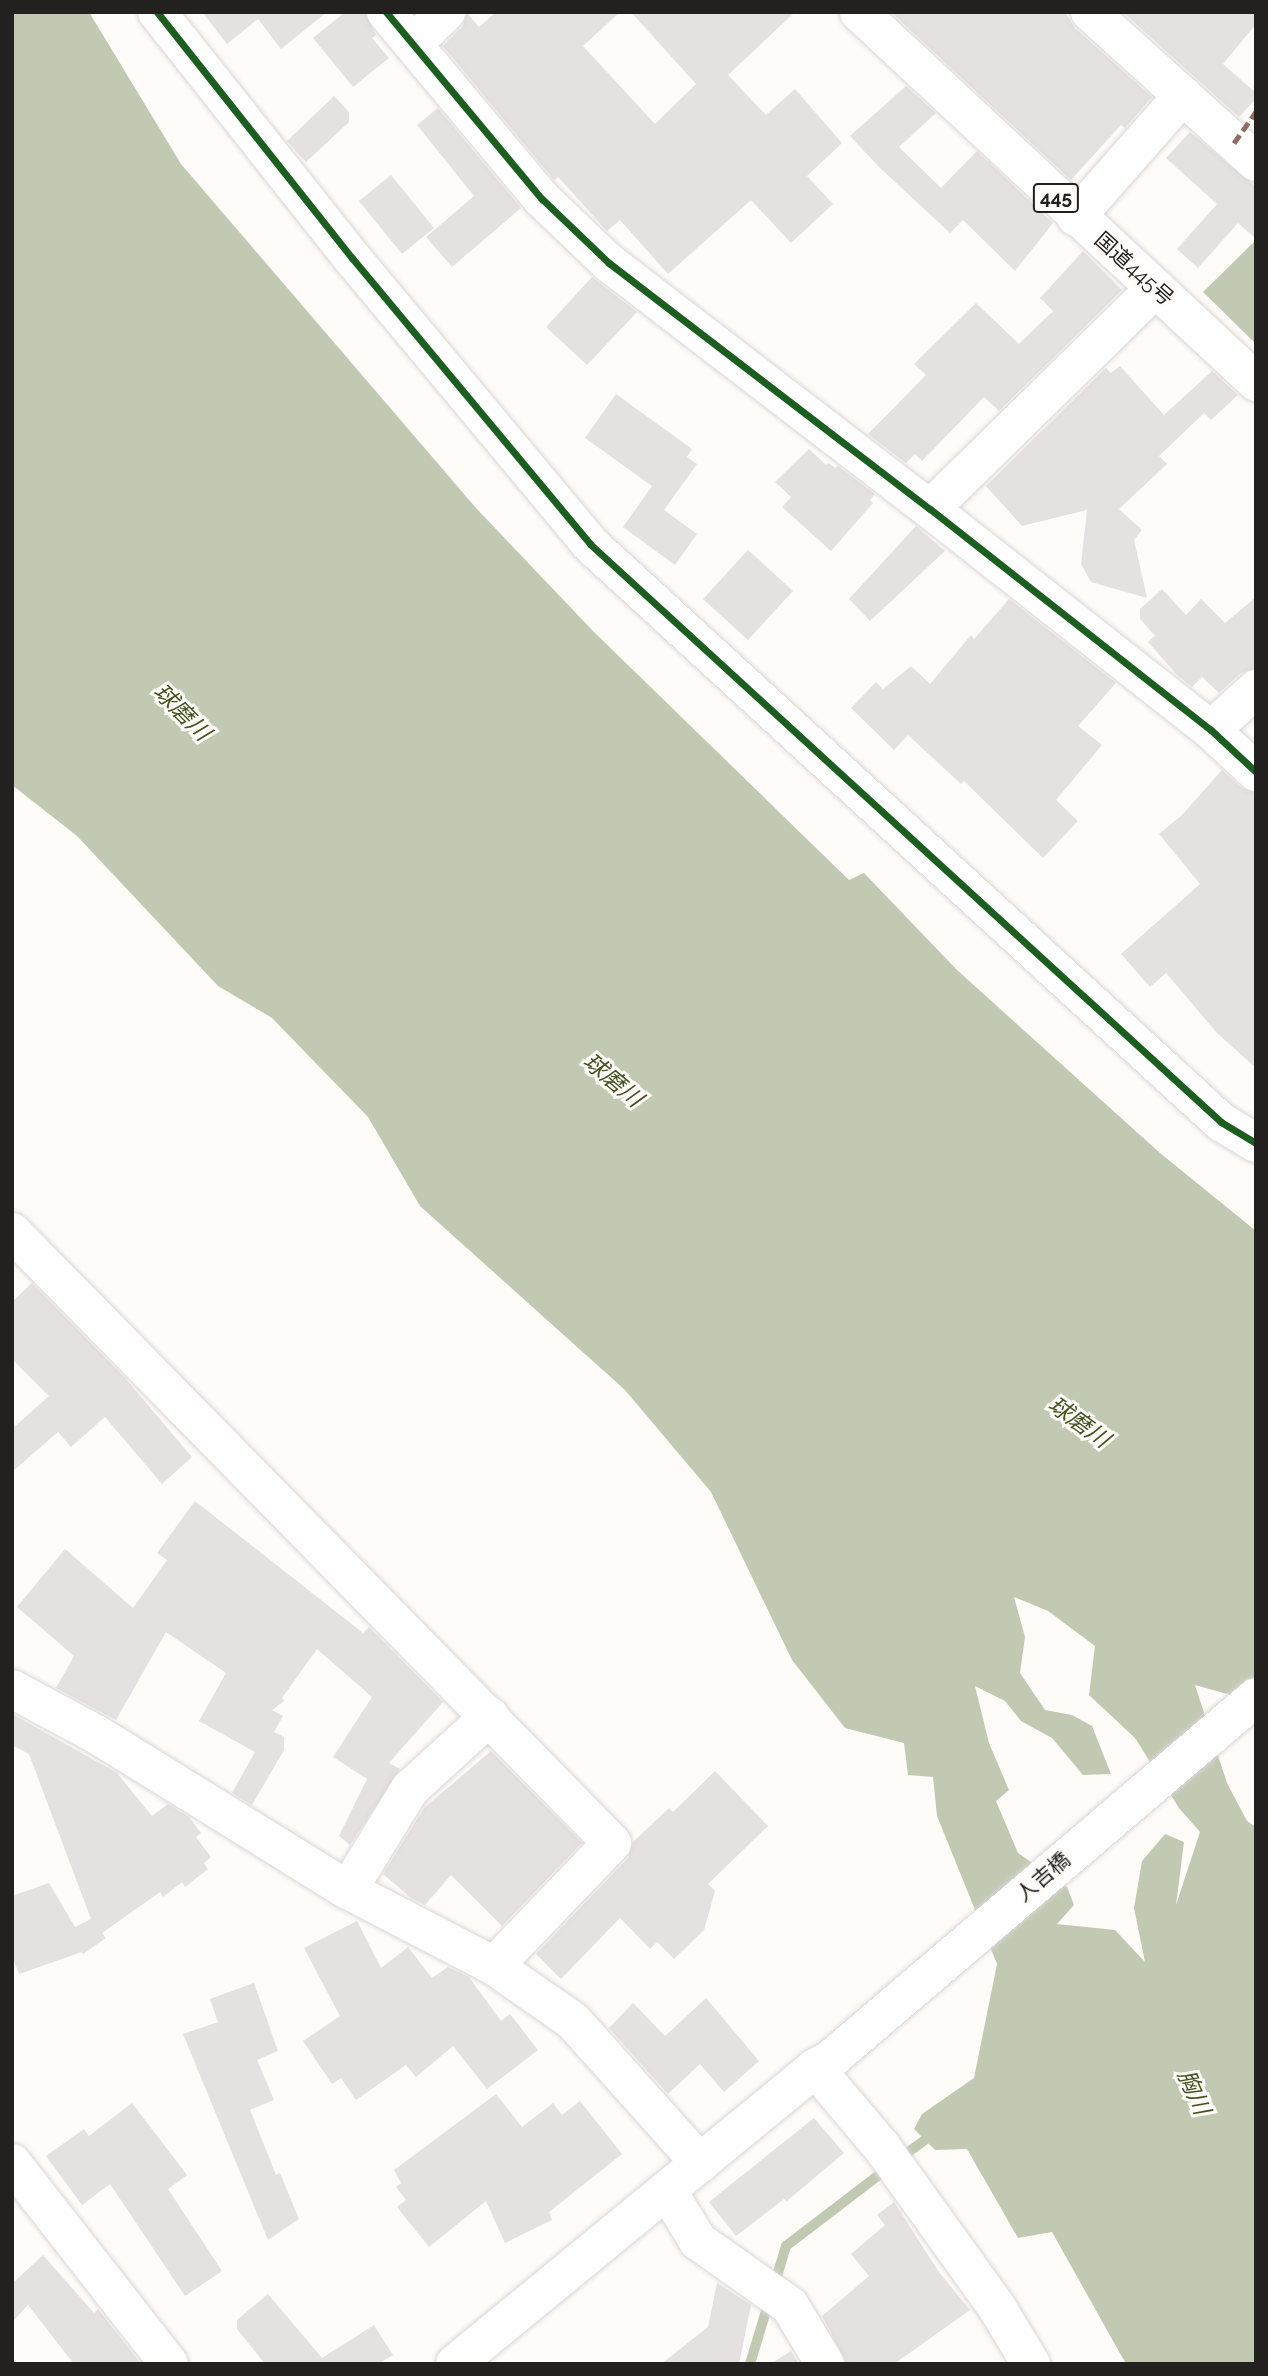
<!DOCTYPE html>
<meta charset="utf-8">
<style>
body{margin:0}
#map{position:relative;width:1268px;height:2376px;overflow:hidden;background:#fefbf9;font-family:Raleway,"Noto Sans JP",sans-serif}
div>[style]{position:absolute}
.water>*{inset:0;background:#c2c9b3}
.stream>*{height:10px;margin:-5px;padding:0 5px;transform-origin:5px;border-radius:5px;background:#c2c9b3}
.building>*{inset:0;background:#e4e1e0}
.roads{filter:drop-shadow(0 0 2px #d9d6d5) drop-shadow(0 0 2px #d9d6d5)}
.minor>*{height:38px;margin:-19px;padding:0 19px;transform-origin:19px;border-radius:19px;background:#fffefe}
.highway>*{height:38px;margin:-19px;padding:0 19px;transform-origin:19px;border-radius:19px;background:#fffefe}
.quiet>*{height:5px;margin-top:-2.5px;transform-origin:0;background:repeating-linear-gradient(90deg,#8d6e63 0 10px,transparent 0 15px)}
.cycleway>*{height:7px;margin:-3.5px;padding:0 3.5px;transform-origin:3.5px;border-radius:3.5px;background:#1b5e20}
span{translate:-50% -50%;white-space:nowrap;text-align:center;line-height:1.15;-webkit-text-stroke:6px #fffbf8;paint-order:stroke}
.shield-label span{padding:2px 5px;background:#fffbf8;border:2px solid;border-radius:5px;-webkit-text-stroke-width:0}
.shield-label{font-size:19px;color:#232120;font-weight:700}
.street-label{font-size:21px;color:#232120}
.water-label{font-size:23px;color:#435322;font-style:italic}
.frame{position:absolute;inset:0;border:14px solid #232120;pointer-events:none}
</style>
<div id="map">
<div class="water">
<div style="clip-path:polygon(evenodd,12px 12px,89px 12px,181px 164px,476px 508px,594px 632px,849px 880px,864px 873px,957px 970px,1160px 1153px,1256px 1231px,1256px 1702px,1195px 1685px,1227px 1783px,1247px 1821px,1256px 1827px,1256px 2364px,1126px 2364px,1052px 2232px,1018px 2238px,967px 2149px,935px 2150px,914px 2129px,922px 2114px,974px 2078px,997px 1964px,937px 1816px,933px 1777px,908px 1775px,904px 1743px,845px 1728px,792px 1660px,711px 1492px,625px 1390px,420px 1206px,368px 1117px,272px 1018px,218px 986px,77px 836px,12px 785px,12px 12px,1014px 1597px,1048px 1611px,1095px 1646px,1089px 1695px,1135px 1738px,1179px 1808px,1200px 1832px,1176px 1905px,1184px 1842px,1165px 1834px,1142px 1861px,1134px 1908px,1145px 1962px,1115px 1930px,1057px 1924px,1074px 1905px,1067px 1887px,1018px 1853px,996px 1801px,1009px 1790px,989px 1743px,975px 1686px,1005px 1701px,1021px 1721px,1052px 1738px,1083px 1775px,1111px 1774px,1092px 1726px,1072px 1715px,1045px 1710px,1020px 1673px,1025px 1637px,1014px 1597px)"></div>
<div style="clip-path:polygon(1256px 240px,1256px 344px,1203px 292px)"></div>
</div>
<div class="stream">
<div style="left:900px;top:2158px;width:44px;rotate:-35.8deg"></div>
<div style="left:774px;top:2286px;width:42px;rotate:-73.3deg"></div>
<div style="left:786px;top:2246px;width:128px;rotate:-37.4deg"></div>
<div style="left:750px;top:2364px;width:66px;rotate:-73.2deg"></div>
</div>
<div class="building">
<div style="clip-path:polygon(202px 12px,327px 12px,281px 49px,258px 19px,227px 44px)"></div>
<div style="clip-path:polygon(345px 12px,365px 12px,376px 35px,372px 38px,389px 58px,353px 87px,313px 38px)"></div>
<div style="clip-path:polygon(496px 12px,620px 12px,583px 46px,655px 124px,696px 84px,631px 12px,795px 12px,728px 75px,766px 115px,795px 89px,842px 143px,807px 176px,833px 204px,791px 243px,751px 200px,668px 274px,620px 220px,607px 231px,558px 177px,554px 180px,443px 46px,462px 27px,467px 13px,479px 27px)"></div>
<div style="clip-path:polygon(891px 12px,1065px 12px,1075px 28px,1152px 97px,1125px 128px,1121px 125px,1071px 180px)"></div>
<div style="clip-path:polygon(1123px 12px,1256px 12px,1256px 24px,1223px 64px,1256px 93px,1256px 99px,1239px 117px)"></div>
<div style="clip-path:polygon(906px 86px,936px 113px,899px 147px,941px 188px,977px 151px,1053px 223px,1015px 271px,963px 220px,950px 233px,878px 166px,850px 136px)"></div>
<div style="clip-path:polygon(334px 96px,349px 112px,349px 122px,306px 162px,287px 141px)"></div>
<div style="clip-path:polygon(438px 108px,521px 208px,452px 267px,426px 237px,474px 196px,417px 125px)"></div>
<div style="clip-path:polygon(1190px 132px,1256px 187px,1256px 239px,1238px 223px,1198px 268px,1177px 249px,1217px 204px,1166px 158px)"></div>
<div style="clip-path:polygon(391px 175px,434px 228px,402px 254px,359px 201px)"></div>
<div style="clip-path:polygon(1083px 251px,1122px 290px,999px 411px,984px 397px,922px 461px,915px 454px,906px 463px,868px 434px,926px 375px,914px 364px,976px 303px,1019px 344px,1053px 311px,1040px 298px)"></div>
<div style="clip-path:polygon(592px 277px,637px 312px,587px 365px,546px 327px)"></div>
<div style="clip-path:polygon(1120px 366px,1164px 415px,1212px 371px,1238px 395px,1211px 420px,1204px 413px,1159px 456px,1167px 464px,1119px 509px,1142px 530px,1134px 540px,1147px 598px,1091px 582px,1081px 564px,1087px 510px,1022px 526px,986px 486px,1106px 368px,1111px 373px)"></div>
<div style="clip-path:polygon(616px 394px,692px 449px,687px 457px,697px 464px,664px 510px,697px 534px,675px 565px,623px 527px,652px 486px,585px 438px)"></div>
<div style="clip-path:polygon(809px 449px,826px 465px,829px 463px,835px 468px,838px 466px,875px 494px,870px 500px,873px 503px,831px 551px,782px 507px,791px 497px,775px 482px)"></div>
<div style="clip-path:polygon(916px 526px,945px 551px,870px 621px,849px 599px)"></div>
<div style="clip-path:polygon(748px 550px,793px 591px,748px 640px,703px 599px)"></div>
<div style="clip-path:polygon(1162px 589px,1186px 615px,1201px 599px,1225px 623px,1256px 597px,1256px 668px,1241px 673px,1219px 693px,1202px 677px,1192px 687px,1178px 676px,1148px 642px,1155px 636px,1140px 619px,1140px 609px)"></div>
<div style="clip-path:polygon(1009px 599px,1116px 683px,1078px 726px,1102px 745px,1056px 800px,1078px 821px,1043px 858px,964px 781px,961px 784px,908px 735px,894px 750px,851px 708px,876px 682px,883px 689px,911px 666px,930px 684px,971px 635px,974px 639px)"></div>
<div style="clip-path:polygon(1222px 770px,1242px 788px,1256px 793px,1256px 1068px,1217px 1033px,1166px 973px,1150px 987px,1121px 954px,1200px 884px,1159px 834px,1182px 815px)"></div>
<div style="clip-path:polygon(32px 1283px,125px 1378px,192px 1457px,162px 1484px,105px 1417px,71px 1447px,58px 1432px,12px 1472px,12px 1429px,49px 1396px,12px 1359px,12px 1302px)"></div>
<div style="clip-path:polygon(195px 1501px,363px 1633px,369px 1627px,443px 1702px,389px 1763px,400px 1769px,350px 1845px,339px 1836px,367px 1779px,333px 1757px,372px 1697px,317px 1649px,282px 1698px,284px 1701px,272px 1710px,283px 1716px,274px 1732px,284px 1737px,284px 1750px,252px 1805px,232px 1793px,255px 1752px,199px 1721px,226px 1673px,166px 1632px,116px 1720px,56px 1688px,74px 1656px,17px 1607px,65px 1549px,133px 1608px,167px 1560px,157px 1553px)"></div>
<div style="clip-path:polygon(12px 1714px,117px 1773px,152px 1816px,168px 1804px,189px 1817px,201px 1833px,196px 1837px,211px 1857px,204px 1863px,208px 1869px,185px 1887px,182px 1882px,163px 1897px,160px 1892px,102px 1933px,106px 1938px,83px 1954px,82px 1952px,19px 1974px,12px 1956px,12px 1896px,49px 1883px,75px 1927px,91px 1919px,29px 1754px,12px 1745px)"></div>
<div style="clip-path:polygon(491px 1751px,582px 1843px,502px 1926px,451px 1875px,425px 1905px,411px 1898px,383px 1874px,424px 1808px)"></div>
<div style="clip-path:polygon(715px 1771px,768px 1826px,708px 1884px,715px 1891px,704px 1930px,674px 1959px,657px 1942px,650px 1949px,620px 1918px,561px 1979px,536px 1954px,628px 1858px,633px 1842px,649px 1827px,669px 1808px,673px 1812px)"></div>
<div style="clip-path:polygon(357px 1921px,381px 1968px,408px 1947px,432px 1978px,448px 1967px,469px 1977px,501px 2021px,510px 2014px,538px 2050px,487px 2089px,453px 2046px,416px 2077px,406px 2065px,356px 2100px,341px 2078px,332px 2084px,303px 2041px,340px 2016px,304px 1948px)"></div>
<div style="clip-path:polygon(254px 1983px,278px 2051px,257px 2060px,274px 2100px,250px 2110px,276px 2175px,280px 2173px,299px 2219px,268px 2240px,183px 2034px,218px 2022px,210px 1999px)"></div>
<div style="clip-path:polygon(706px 1998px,759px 2061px,724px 2092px,700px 2064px,668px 2094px,609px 2028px,633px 2003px,665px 2036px)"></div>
<div style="clip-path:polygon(496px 2094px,522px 2127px,553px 2103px,562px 2115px,580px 2101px,622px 2154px,549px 2212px,552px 2220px,505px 2243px,486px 2201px,429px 2247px,397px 2207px,406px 2200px,396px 2187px,401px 2183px,394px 2170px)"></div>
<div style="clip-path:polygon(132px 2103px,187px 2175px,168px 2189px,222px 2271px,185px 2296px,110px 2184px,82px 2205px,46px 2156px,84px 2129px,89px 2136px)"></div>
<div style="clip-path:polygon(814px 2118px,844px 2153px,787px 2201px,784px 2199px,736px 2236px,709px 2202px)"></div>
<div style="clip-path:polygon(894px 2202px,939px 2272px,970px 2310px,894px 2364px,847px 2364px,822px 2316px,869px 2276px,851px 2254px,885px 2225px,877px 2215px)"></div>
<div style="clip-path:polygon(43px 2255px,94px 2313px,98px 2309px,141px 2364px,74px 2364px,28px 2305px,12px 2322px,12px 2284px)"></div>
<div style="clip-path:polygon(717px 2283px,751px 2305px,739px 2364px,661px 2364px,708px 2327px)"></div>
<div style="clip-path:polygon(268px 2294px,322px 2358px,374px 2325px,393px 2355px,378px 2364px,265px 2364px,237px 2329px,237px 2320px)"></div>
<div style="clip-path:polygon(791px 2351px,799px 2364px,770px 2364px)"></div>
</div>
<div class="roads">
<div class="minor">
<div style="left:157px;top:12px;width:314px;rotate:51.6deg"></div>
<div style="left:352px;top:258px;width:372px;rotate:50.2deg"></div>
<div style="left:590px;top:544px;width:856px;rotate:42.49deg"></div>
<div style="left:1221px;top:1122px;width:41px;rotate:31deg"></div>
<div style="left:386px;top:12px;width:244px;rotate:50.2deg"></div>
<div style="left:542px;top:199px;width:93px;rotate:43.7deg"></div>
<div style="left:609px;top:263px;width:404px;rotate:37.5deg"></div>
<div style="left:930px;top:509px;width:357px;rotate:38.2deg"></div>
<div style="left:1211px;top:730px;width:62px;rotate:43deg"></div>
<div style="left:1090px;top:12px;width:224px;rotate:42.1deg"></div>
<div style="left:414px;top:43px;width:45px;rotate:-44.1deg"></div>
<div style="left:1076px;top:217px;width:162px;rotate:-48.7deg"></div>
<div style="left:930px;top:509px;width:316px;rotate:-44.4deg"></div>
<div style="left:1211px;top:730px;width:61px;rotate:-42.3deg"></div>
<div style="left:12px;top:1232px;width:856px;rotate:45.52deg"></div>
<div style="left:612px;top:1843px;width:170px;rotate:133.8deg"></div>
<div style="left:12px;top:1689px;width:95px;rotate:28.2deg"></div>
<div style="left:96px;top:1734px;width:296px;rotate:31.8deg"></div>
<div style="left:348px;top:1890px;width:165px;rotate:27.5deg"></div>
<div style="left:494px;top:1966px;width:96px;rotate:34.8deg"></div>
<div style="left:573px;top:2021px;width:191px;rotate:48.2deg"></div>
<div style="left:348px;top:1890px;width:119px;rotate:-58.5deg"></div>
<div style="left:410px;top:1789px;width:108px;rotate:-42.4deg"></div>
<div style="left:815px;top:2068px;width:102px;rotate:49.8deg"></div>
<div style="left:881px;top:2146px;width:197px;rotate:54.3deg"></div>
<div style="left:996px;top:2306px;width:68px;rotate:58.9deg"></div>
<div style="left:12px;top:2163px;width:255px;rotate:52deg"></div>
<div style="left:667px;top:2190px;width:60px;rotate:58.7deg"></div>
<div style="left:698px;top:2241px;width:113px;rotate:35.2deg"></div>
<div style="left:790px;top:2306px;width:68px;rotate:58.9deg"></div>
<div style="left:455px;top:2364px;width:466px;rotate:-39.4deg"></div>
<div style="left:815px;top:2068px;width:18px;rotate:-29deg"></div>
<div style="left:831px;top:2059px;width:558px;rotate:-40.42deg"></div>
</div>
<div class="highway">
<div style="left:859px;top:12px;width:543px;rotate:42.98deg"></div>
</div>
</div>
<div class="quiet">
<div style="left:1234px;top:143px;width:38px;rotate:-55deg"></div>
</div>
<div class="cycleway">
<div style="left:157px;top:12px;width:314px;rotate:51.6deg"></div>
<div style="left:352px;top:258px;width:372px;rotate:50.2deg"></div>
<div style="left:590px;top:544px;width:856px;rotate:42.49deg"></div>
<div style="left:1221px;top:1122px;width:41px;rotate:31deg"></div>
<div style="left:386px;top:12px;width:244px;rotate:50.2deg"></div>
<div style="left:542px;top:199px;width:93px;rotate:43.7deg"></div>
<div style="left:609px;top:263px;width:404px;rotate:37.5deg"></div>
<div style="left:930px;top:509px;width:357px;rotate:38.2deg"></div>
<div style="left:1211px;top:730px;width:62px;rotate:43deg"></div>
</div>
<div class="shield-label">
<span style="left:1056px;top:198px">445</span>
</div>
<div class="street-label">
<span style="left:1134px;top:269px;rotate:42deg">国道445号</span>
<span style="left:1043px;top:1877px;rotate:-41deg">人吉橋</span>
</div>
<div class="water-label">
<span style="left:182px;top:712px;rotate:45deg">球磨川</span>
<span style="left:613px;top:1080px;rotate:40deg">球磨川</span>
<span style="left:1079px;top:1422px;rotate:36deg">球磨川</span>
<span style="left:1194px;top:2092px;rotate:66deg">胸川</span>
</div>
<div class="frame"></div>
</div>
